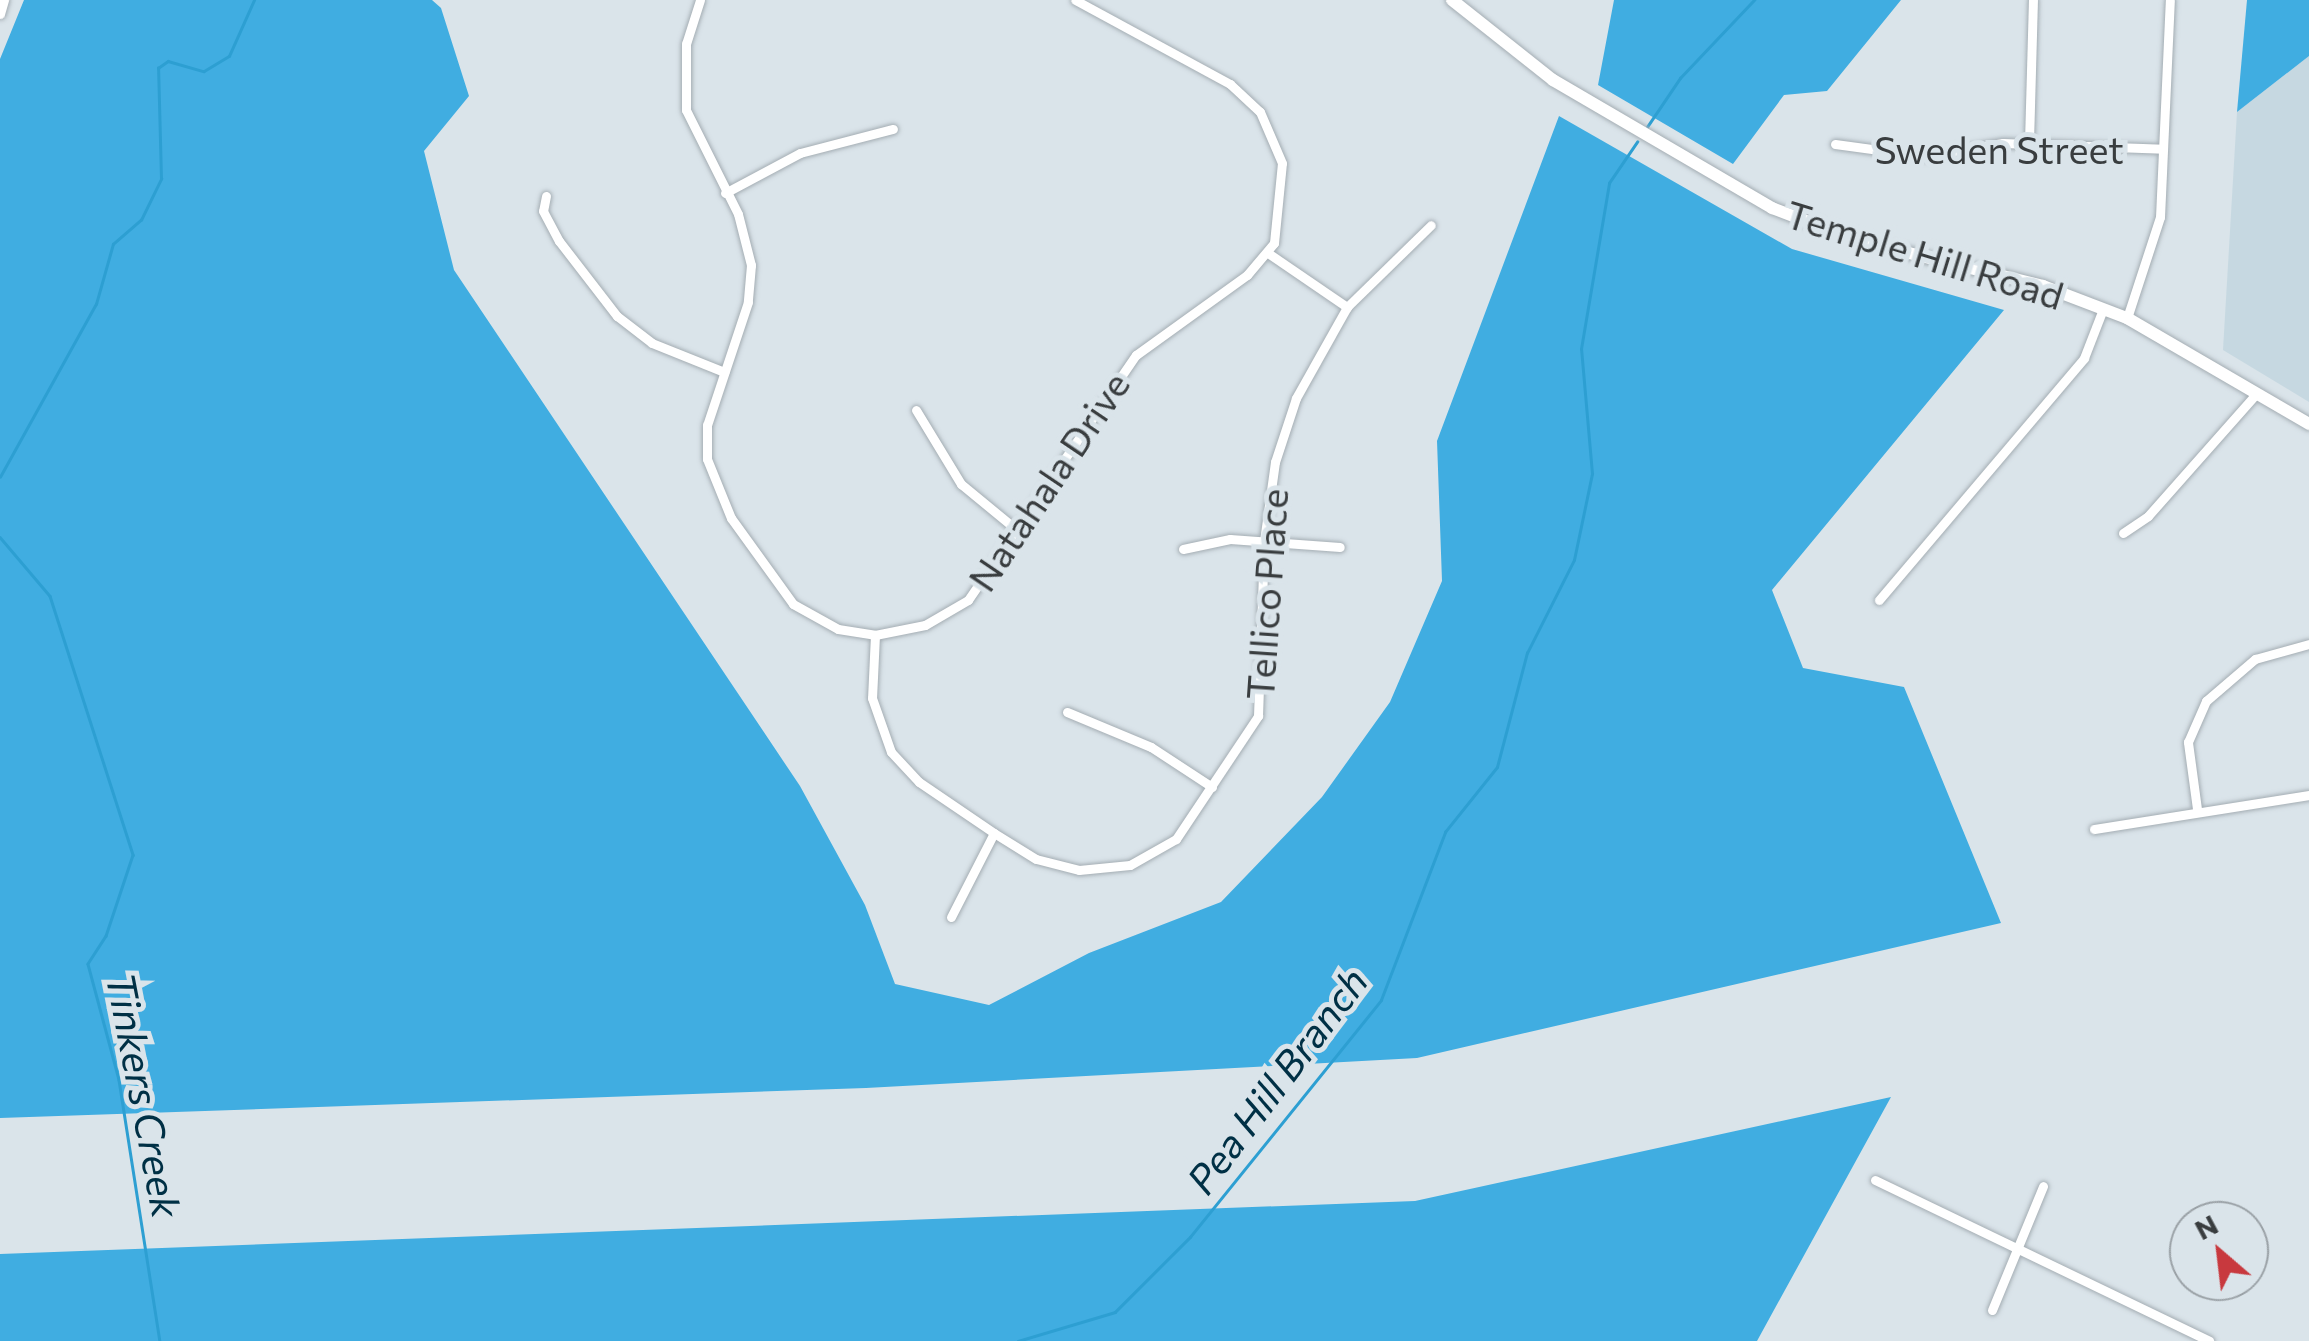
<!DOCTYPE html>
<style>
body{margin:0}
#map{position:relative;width:2309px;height:1341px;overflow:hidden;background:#dae4ea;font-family:Commissioner,sans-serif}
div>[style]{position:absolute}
.built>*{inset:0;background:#c6d8e1}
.forest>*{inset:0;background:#40ade1}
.stream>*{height:2.5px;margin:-1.25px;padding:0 1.25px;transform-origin:1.25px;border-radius:1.25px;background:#2d9fd2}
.roads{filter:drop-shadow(0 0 2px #a4adb3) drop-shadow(0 0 2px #a4adb3)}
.minor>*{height:9px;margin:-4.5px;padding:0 4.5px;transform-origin:4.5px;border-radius:4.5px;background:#fff}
.secondary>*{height:12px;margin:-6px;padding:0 6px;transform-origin:6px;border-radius:6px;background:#fff}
span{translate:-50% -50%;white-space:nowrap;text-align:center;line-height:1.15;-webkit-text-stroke:10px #dae4ea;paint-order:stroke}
.street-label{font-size:38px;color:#393d3f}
.water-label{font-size:40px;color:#003045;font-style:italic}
.north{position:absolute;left:2169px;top:1201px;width:100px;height:100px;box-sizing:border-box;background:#dae4ea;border:2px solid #9aa1a6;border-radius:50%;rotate:332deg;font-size:28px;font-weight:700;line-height:40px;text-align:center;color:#393d3f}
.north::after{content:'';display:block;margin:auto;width:35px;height:45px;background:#c8393e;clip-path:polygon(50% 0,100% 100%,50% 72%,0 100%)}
</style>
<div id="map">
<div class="built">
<div style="clip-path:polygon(2309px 56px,2309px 402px,2223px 350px,2237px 112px)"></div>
</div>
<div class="forest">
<div style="clip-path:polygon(24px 0,432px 0,441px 8px,469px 96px,424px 151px,454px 270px,800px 786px,865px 905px,895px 984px,989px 1005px,1089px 953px,1221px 902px,1322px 797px,1390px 702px,1442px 581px,1437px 441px,1559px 116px,1792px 249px,2004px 310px,1772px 590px,1803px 668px,1904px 687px,2001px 923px,1417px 1058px,866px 1088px,0 1118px,0 59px)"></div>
<div style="clip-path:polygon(1614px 0,1901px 0,1827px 91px,1784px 95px,1733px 164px,1598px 85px)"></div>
<div style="clip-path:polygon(2247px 0,2309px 0,2309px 56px,2237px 112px)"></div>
<div style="clip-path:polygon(1891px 1097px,1757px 1341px,0 1341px,0 1254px,1415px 1201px)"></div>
</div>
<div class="stream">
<div style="left:1647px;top:127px;width:59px;rotate:-56deg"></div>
<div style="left:1680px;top:78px;width:108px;rotate:-46.5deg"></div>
<div style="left:0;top:477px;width:198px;rotate:-61deg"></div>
<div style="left:96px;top:304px;width:62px;rotate:-74.2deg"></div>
<div style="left:113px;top:244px;width:37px;rotate:-41deg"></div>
<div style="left:141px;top:220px;width:46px;rotate:-64deg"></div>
<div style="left:161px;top:179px;width:111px;rotate:-91.5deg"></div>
<div style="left:158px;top:68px;width:12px;rotate:-35deg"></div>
<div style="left:168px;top:61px;width:37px;rotate:16deg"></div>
<div style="left:204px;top:71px;width:29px;rotate:-31deg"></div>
<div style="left:229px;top:56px;width:61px;rotate:-65.9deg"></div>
<div style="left:0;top:537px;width:77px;rotate:49.7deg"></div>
<div style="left:50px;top:596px;width:272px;rotate:72.2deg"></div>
<div style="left:133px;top:855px;width:85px;rotate:108.4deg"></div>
<div style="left:106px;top:936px;width:33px;rotate:123deg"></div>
<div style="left:88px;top:964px;width:120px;rotate:75deg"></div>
<div style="left:119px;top:1080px;width:264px;rotate:81.1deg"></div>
<div style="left:1018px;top:1341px;width:101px;rotate:-16.6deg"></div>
<div style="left:1115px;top:1312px;width:106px;rotate:-45deg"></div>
<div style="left:1190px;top:1237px;width:304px;rotate:-51.1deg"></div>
<div style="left:1381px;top:1000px;width:180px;rotate:-69.1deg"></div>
<div style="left:1445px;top:832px;width:83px;rotate:-51.3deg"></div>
<div style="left:1497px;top:767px;width:118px;rotate:-75.3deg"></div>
<div style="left:1527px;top:653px;width:104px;rotate:-63.2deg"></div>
<div style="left:1574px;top:560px;width:88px;rotate:-78.2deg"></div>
<div style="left:1592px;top:474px;width:125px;rotate:-95deg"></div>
<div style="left:1581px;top:349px;width:168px;rotate:-80.4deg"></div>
<div style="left:1609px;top:183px;width:50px;rotate:-55.7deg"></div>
</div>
<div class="roads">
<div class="minor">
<div style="left:700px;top:0;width:46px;rotate:107.7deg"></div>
<div style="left:686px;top:44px;width:66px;rotate:90deg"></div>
<div style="left:686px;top:110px;width:116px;rotate:63.4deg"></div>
<div style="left:738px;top:214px;width:53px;rotate:75.7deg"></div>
<div style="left:751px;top:265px;width:37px;rotate:95deg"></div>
<div style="left:748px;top:302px;width:130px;rotate:108.4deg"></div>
<div style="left:707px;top:425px;width:34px;rotate:90deg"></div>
<div style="left:707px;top:459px;width:64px;rotate:67.9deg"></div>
<div style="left:731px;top:518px;width:106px;rotate:54.2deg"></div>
<div style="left:793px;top:604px;width:51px;rotate:29.1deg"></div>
<div style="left:838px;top:629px;width:37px;rotate:9deg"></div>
<div style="left:875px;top:635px;width:51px;rotate:-11.3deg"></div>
<div style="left:925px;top:625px;width:50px;rotate:-30.2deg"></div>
<div style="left:968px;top:600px;width:297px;rotate:-55.6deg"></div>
<div style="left:1136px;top:355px;width:137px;rotate:-35.8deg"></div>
<div style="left:1247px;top:275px;width:42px;rotate:-49.8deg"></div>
<div style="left:1274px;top:243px;width:80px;rotate:-84.3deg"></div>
<div style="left:1282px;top:163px;width:56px;rotate:-113.3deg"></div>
<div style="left:1260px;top:112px;width:41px;rotate:-137deg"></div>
<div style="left:1230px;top:84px;width:176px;rotate:-151.5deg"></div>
<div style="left:0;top:14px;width:15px;rotate:-74deg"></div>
<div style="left:2029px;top:142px;width:142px;rotate:-88.4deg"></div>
<div style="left:1835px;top:144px;width:89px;rotate:7.8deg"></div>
<div style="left:1923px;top:156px;width:81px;rotate:-9.2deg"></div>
<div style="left:2003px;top:143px;width:160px;rotate:2.1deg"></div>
<div style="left:725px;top:193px;width:85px;rotate:-28.1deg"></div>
<div style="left:800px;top:153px;width:96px;rotate:-14.5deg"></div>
<div style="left:546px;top:196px;width:15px;rotate:101deg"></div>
<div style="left:543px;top:211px;width:34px;rotate:62deg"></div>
<div style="left:559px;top:241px;width:95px;rotate:52.3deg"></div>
<div style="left:617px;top:316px;width:44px;rotate:37.6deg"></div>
<div style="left:652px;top:343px;width:78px;rotate:21.9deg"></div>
<div style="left:1268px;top:253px;width:96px;rotate:34.4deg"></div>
<div style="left:2127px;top:318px;width:106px;rotate:-71.9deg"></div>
<div style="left:2160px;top:217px;width:217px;rotate:-87.4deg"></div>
<div style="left:916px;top:410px;width:87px;rotate:58.7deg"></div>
<div style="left:961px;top:484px;width:74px;rotate:39.5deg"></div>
<div style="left:2123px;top:533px;width:30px;rotate:-34deg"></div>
<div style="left:2148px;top:516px;width:163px;rotate:-48.5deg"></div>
<div style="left:1183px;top:549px;width:48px;rotate:-12deg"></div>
<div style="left:1230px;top:539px;width:110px;rotate:4.2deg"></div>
<div style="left:1879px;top:600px;width:317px;rotate:-49.7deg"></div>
<div style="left:2084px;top:358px;width:53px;rotate:-68.8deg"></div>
<div style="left:875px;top:635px;width:63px;rotate:92.7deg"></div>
<div style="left:872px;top:698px;width:57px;rotate:70.6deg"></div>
<div style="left:891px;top:752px;width:41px;rotate:47deg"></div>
<div style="left:919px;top:782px;width:91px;rotate:34.2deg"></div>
<div style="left:994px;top:833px;width:49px;rotate:31.8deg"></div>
<div style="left:1036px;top:859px;width:44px;rotate:14.3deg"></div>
<div style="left:1079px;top:870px;width:51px;rotate:-5.6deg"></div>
<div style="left:1130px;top:865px;width:53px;rotate:-29.5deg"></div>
<div style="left:1176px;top:839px;width:148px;rotate:-56.3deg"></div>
<div style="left:1258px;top:716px;width:175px;rotate:-88deg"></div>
<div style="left:1264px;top:541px;width:80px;rotate:-82.1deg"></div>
<div style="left:1275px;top:462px;width:67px;rotate:-71.8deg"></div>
<div style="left:1296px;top:398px;width:104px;rotate:-60.7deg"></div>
<div style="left:1347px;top:307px;width:117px;rotate:-44.3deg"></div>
<div style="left:1067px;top:712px;width:91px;rotate:22.6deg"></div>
<div style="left:1151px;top:747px;width:73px;rotate:33.3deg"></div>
<div style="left:2197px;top:809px;width:68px;rotate:-97.7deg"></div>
<div style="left:2188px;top:742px;width:45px;rotate:-66.3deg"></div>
<div style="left:2206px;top:701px;width:65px;rotate:-40.6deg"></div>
<div style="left:2255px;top:659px;width:56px;rotate:-15.5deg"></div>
<div style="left:2094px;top:829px;width:218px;rotate:-9deg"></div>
<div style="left:951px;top:917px;width:94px;rotate:-62.9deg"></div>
<div style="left:1875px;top:1180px;width:371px;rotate:25.7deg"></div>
<div style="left:1992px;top:1310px;width:134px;rotate:-67.6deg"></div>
</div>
<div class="secondary">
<div style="left:1452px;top:0;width:129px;rotate:38.4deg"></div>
<div style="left:1553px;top:80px;width:254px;rotate:30.3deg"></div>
<div style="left:1772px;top:208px;width:90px;rotate:20.9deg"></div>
<div style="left:1856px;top:240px;width:193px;rotate:13.8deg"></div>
<div style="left:2043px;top:286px;width:90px;rotate:20.9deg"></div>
<div style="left:2127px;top:318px;width:211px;rotate:30.2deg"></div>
</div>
</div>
<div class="street-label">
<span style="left:1999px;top:149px">Sweden Street</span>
<span style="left:1925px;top:254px;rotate:17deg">Temple Hill Road</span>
<span style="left:1048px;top:481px;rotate:-56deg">Natahala Drive</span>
<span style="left:1266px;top:594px;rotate:-86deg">Tellico Place</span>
</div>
<div class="water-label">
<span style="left:1276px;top:1080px;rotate:-53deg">Pea Hill Branch</span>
<span style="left:145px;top:1095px;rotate:79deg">Tinkers Creek</span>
</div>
<div class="north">N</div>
</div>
